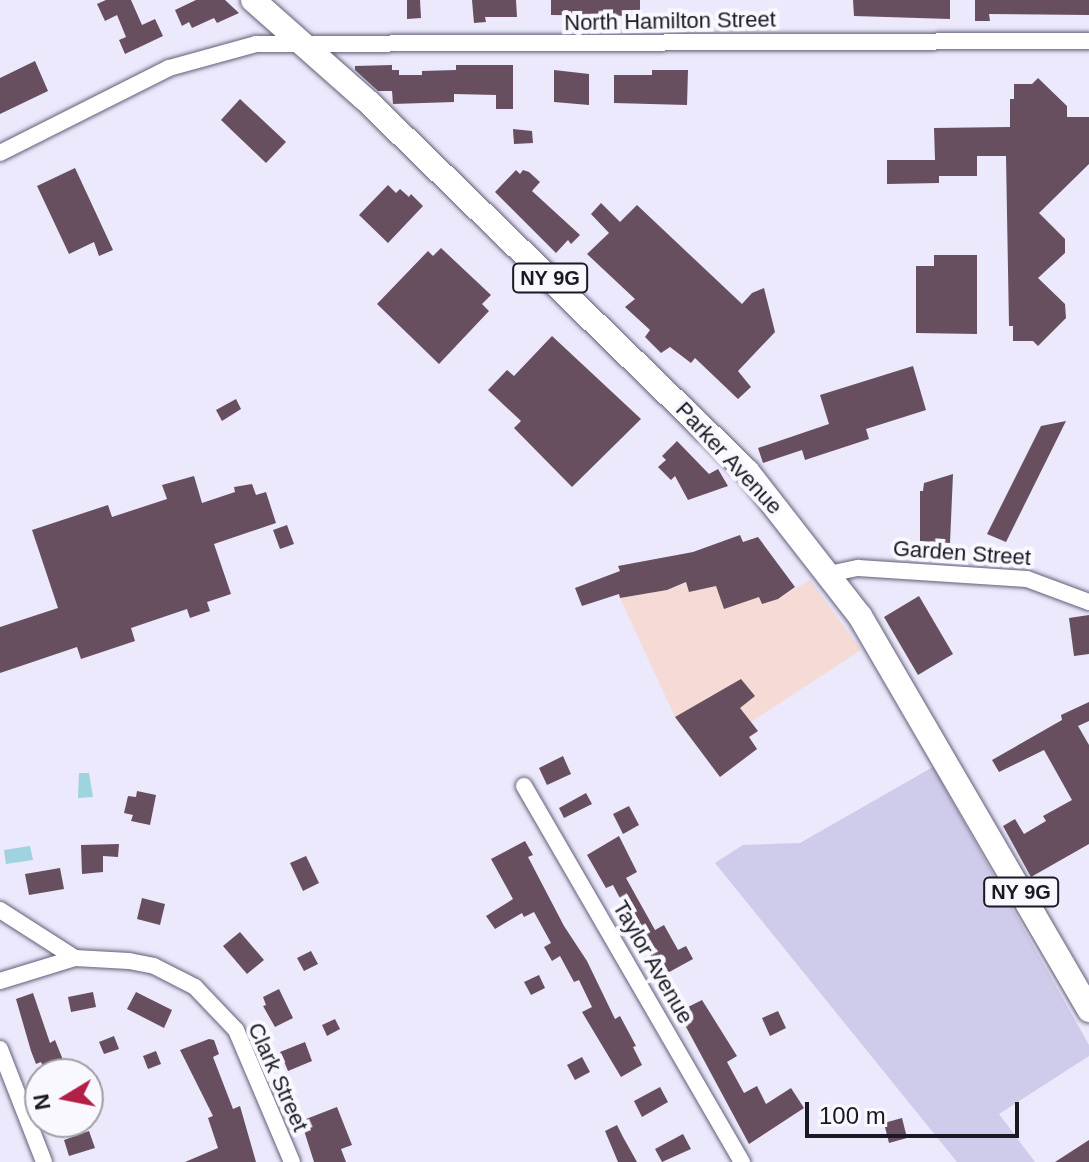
<!DOCTYPE html>
<style>
body{margin:0}
#map{position:relative;width:1089px;height:1162px;overflow:hidden;background:#ebe9fb;font-family:Arial,sans-serif}
div>[style]{position:absolute}
.industrial>*{inset:0;background:#f5dad6}
.green>*{inset:0;background:#cfcbea}
.water>*{inset:0;background:#9fd3e0}
.building>*{inset:0;background:#674f60}
.roads{filter:drop-shadow(0 0 2px #625e78) drop-shadow(0 0 2px #625e78)}
.minor>*{height:16px;margin:-8px;padding:0 8px;transform-origin:8px;border-radius:8px;background:#fff}
.primary>*{height:24px;margin:-12px;padding:0 12px;transform-origin:12px;border-radius:12px;background:#fff}
span{translate:-50% -50%;white-space:nowrap;text-align:center;line-height:1.15;-webkit-text-stroke:8px #f8f8fe;paint-order:stroke}
.shield-label span{padding:2px 6px;background:#f8f8fe;border:2px solid;border-radius:6px;-webkit-text-stroke-width:0}
.shield-label{font-size:20px;color:#1a1923;font-weight:700}
.street-label{font-size:22px;color:#1a1923}
.north{position:absolute;left:24px;top:1058px;width:80px;height:80px;box-sizing:border-box;background:#f8f8fe;border:2px solid #9f9fa6;border-radius:50%;rotate:260deg;font-size:22px;font-weight:700;line-height:32px;text-align:center;color:#1a1923}
.north::after{content:'';display:block;margin:auto;width:28px;height:36px;background:#b22046;clip-path:polygon(50% 0,100% 100%,50% 72%,0 100%)}
.scale{position:absolute;left:805px;top:1102px;width:214px;height:36px;box-sizing:border-box;border:4px solid #1a1923;border-top:0;padding-left:10px;font-size:24px;line-height:28px;white-space:nowrap;color:#1a1923;-webkit-text-stroke:6px #f8f8fe;paint-order:stroke}
</style>
<div id="map">
<div class="industrial">
<div style="clip-path:polygon(810px 580px,861px 650px,751px 722px,758px 731px,749px 738px,757px 749px,720px 777px,675px 717px,620px 598px,667px 590px,686px 583px,690px 592px,716px 586px,724px 608px,759px 597px,778px 599px)"></div>
</div>
<div class="green">
<div style="clip-path:polygon(933px 767px,1089px 1045px,1089px 1056px,999px 1114px,1035px 1162px,957px 1162px,715px 863px,743px 845px,800px 843px)"></div>
</div>
<div class="water">
<div style="clip-path:polygon(79px 773px,89px 773px,93px 797px,78px 798px)"></div>
<div style="clip-path:polygon(30px 846px,33px 860px,6px 864px,4px 850px)"></div>
</div>
<div class="building">
<div style="clip-path:polygon(106px 0,131px 0,142px 25px,155px 19px,163px 36px,125px 54px,119px 40px,126px 37px,117px 15px,105px 21px,97px 4px)"></div>
<div style="clip-path:polygon(196px 0,225px 0,239px 13px,217px 23px,214px 18px,192px 28px,189px 22px,182px 26px,175px 10px)"></div>
<div style="clip-path:polygon(407px 0,420px 0,421px 18px,407px 19px)"></div>
<div style="clip-path:polygon(472px 0,516px 0,517px 17px,485px 17px,486px 22px,474px 23px)"></div>
<div style="clip-path:polygon(551px 0,640px 0,640px 16px,551px 15px)"></div>
<div style="clip-path:polygon(853px 0,950px 0,950px 19px,854px 16px)"></div>
<div style="clip-path:polygon(975px 0,1089px 0,1089px 15px,989px 14px,990px 21px,975px 21px)"></div>
<div style="clip-path:polygon(35px 61px,48px 91px,0 114px,0 78px)"></div>
<div style="clip-path:polygon(392px 65px,392px 70px,399px 70px,399px 75px,422px 75px,422px 71px,456px 70px,456px 65px,513px 65px,513px 109px,496px 109px,496px 95px,454px 94px,454px 102px,393px 104px,392px 91px,378px 91px,355px 70px,355px 66px)"></div>
<div style="clip-path:polygon(554px 70px,589px 74px,589px 105px,554px 102px)"></div>
<div style="clip-path:polygon(652px 70px,688px 70px,687px 105px,614px 103px,614px 75px,652px 75px)"></div>
<div style="clip-path:polygon(1038px 78px,1067px 106px,1067px 117px,1089px 117px,1089px 164px,1039px 213px,1065px 239px,1065px 253px,1038px 278px,1065px 304px,1066px 318px,1038px 346px,1033px 341px,1013px 341px,1013px 326px,1009px 326px,1006px 156px,977px 156px,977px 176px,939px 176px,939px 183px,887px 184px,887px 160px,935px 160px,934px 128px,1010px 127px,1010px 99px,1014px 99px,1014px 84px,1032px 84px)"></div>
<div style="clip-path:polygon(240px 99px,286px 142px,266px 163px,221px 120px)"></div>
<div style="clip-path:polygon(513px 129px,532px 131px,533px 143px,514px 144px)"></div>
<div style="clip-path:polygon(75px 168px,113px 250px,99px 256px,94px 242px,69px 254px,37px 186px)"></div>
<div style="clip-path:polygon(516px 170px,520px 174px,523px 170px,529px 172px,540px 182px,532px 191px,580px 235px,571px 244px,568px 240px,556px 253px,495px 192px)"></div>
<div style="clip-path:polygon(388px 185px,396px 193px,400px 189px,409px 197px,411px 194px,423px 206px,388px 243px,359px 215px)"></div>
<div style="clip-path:polygon(601px 203px,620px 222px,637px 205px,742px 304px,752px 293px,764px 288px,775px 332px,738px 371px,751px 387px,738px 399px,695px 358px,691px 363px,670px 347px,661px 353px,645px 337px,650px 330px,625px 307px,635px 299px,587px 254px,609px 233px,591px 214px)"></div>
<div style="clip-path:polygon(441px 248px,491px 295px,482px 304px,489px 311px,439px 364px,377px 304px,428px 251px,433px 256px)"></div>
<div style="clip-path:polygon(934px 255px,977px 255px,977px 334px,916px 333px,916px 266px,934px 266px)"></div>
<div style="clip-path:polygon(552px 336px,641px 419px,572px 487px,514px 428px,521px 421px,488px 390px,507px 370px,514px 376px)"></div>
<div style="clip-path:polygon(913px 366px,926px 410px,866px 429px,869px 439px,805px 460px,802px 450px,763px 463px,758px 448px,829px 424px,820px 395px)"></div>
<div style="clip-path:polygon(236px 399px,241px 409px,222px 421px,216px 410px)"></div>
<div style="clip-path:polygon(1066px 421px,1006px 542px,987px 534px,1041px 426px)"></div>
<div style="clip-path:polygon(677px 441px,709px 474px,718px 469px,728px 486px,688px 500px,675px 476px,671px 480px,658px 467px,666px 460px,662px 456px)"></div>
<div style="clip-path:polygon(953px 474px,950px 543px,920px 541px,920px 491px,923px 491px,924px 483px)"></div>
<div style="clip-path:polygon(194px 476px,202px 503px,235px 492px,234px 487px,252px 484px,256px 495px,266px 492px,276px 523px,214px 544px,231px 594px,207px 602px,210px 611px,190px 618px,187px 609px,131px 628px,135px 641px,81px 659px,77px 647px,0 673px,0 627px,58px 608px,32px 530px,108px 505px,112px 517px,167px 499px,162px 485px)"></div>
<div style="clip-path:polygon(287px 525px,294px 544px,280px 549px,273px 530px)"></div>
<div style="clip-path:polygon(740px 535px,743px 542px,758px 537px,795px 587px,778px 599px,762px 604px,759px 597px,724px 609px,716px 586px,689px 592px,686px 582px,667px 590px,620px 598px,619px 594px,582px 606px,575px 588px,620px 571px,618px 566px,693px 552px)"></div>
<div style="clip-path:polygon(919px 596px,953px 654px,918px 675px,884px 617px)"></div>
<div style="clip-path:polygon(1089px 615px,1089px 654px,1074px 656px,1069px 618px)"></div>
<div style="clip-path:polygon(741px 679px,755px 696px,740px 708px,758px 731px,749px 737px,757px 749px,720px 777px,675px 717px)"></div>
<div style="clip-path:polygon(1089px 702px,1089px 721px,1078px 726px,1089px 745px,1089px 844px,1031px 877px,1003px 826px,1015px 819px,1024px 834px,1046px 821px,1043px 816px,1072px 800px,1044px 750px,999px 772px,992px 760px,1062px 720px,1061px 715px)"></div>
<div style="clip-path:polygon(563px 756px,571px 774px,547px 785px,539px 768px)"></div>
<div style="clip-path:polygon(137px 791px,156px 795px,150px 825px,131px 821px,133px 815px,124px 813px,128px 796px,136px 797px)"></div>
<div style="clip-path:polygon(586px 793px,592px 804px,564px 818px,559px 808px)"></div>
<div style="clip-path:polygon(629px 806px,639px 825px,623px 834px,613px 814px)"></div>
<div style="clip-path:polygon(619px 836px,637px 872px,626px 878px,655px 930px,664px 925px,678px 950px,686px 946px,693px 959px,662px 976px,637px 933px,633px 935px,619px 908px,624px 906px,613px 885px,606px 888px,587px 855px)"></div>
<div style="clip-path:polygon(525px 841px,533px 855px,528px 857px,564px 926px,587px 961px,615px 1019px,620px 1016px,636px 1046px,633px 1047px,642px 1065px,621px 1077px,582px 1012px,592px 1007px,579px 980px,574px 982px,560px 956px,552px 961px,544px 947px,551px 943px,534px 912px,524px 917px,522px 913px,495px 929px,486px 916px,513px 899px,491px 859px)"></div>
<div style="clip-path:polygon(119px 844px,118px 857px,103px 856px,103px 872px,82px 874px,81px 845px)"></div>
<div style="clip-path:polygon(306px 856px,319px 883px,303px 891px,290px 863px)"></div>
<div style="clip-path:polygon(60px 868px,64px 889px,29px 895px,25px 874px)"></div>
<div style="clip-path:polygon(142px 898px,165px 904px,160px 925px,137px 919px)"></div>
<div style="clip-path:polygon(240px 932px,264px 960px,247px 974px,223px 946px)"></div>
<div style="clip-path:polygon(311px 951px,318px 964px,304px 971px,297px 958px)"></div>
<div style="clip-path:polygon(539px 975px,545px 988px,531px 995px,524px 982px)"></div>
<div style="clip-path:polygon(279px 989px,293px 1018px,275px 1027px,263px 1006px,266px 1005px,263px 997px)"></div>
<div style="clip-path:polygon(93px 992px,96px 1007px,71px 1012px,68px 997px)"></div>
<div style="clip-path:polygon(136px 992px,172px 1010px,164px 1028px,127px 1009px)"></div>
<div style="clip-path:polygon(33px 993px,50px 1043px,55px 1040px,65px 1065px,46px 1073px,41px 1062px,36px 1064px,31px 1051px,16px 999px)"></div>
<div style="clip-path:polygon(702px 1000px,737px 1056px,727px 1062px,744px 1093px,757px 1086px,766px 1104px,791px 1088px,804px 1108px,749px 1144px,678px 1012px)"></div>
<div style="clip-path:polygon(778px 1011px,786px 1028px,770px 1036px,762px 1018px)"></div>
<div style="clip-path:polygon(335px 1019px,340px 1029px,327px 1036px,322px 1025px)"></div>
<div style="clip-path:polygon(114px 1036px,119px 1049px,104px 1054px,99px 1042px)"></div>
<div style="clip-path:polygon(209px 1039px,214px 1040px,219px 1054px,213px 1057px,233px 1109px,240px 1106px,256px 1162px,185px 1162px,218px 1148px,208px 1118px,213px 1116px,180px 1050px)"></div>
<div style="clip-path:polygon(305px 1042px,312px 1061px,288px 1071px,280px 1052px)"></div>
<div style="clip-path:polygon(156px 1051px,161px 1064px,148px 1069px,143px 1056px)"></div>
<div style="clip-path:polygon(582px 1057px,590px 1072px,575px 1080px,567px 1065px)"></div>
<div style="clip-path:polygon(660px 1087px,668px 1102px,642px 1117px,634px 1101px)"></div>
<div style="clip-path:polygon(337px 1107px,352px 1145px,341px 1149px,346px 1162px,314px 1162px,301px 1121px)"></div>
<div style="clip-path:polygon(902px 1118px,907px 1138px,889px 1143px,884px 1123px)"></div>
<div style="clip-path:polygon(617px 1125px,623px 1137px,637px 1162px,618px 1162px,605px 1131px)"></div>
<div style="clip-path:polygon(89px 1131px,95px 1148px,69px 1156px,64px 1140px)"></div>
<div style="clip-path:polygon(683px 1134px,691px 1149px,662px 1162px,655px 1149px)"></div>
<div style="clip-path:polygon(1089px 1140px,1089px 1162px,1055px 1162px)"></div>
</div>
<div class="roads">
<div class="minor">
<div style="left:0;top:153px;width:189px;rotate:-26.7deg"></div>
<div style="left:169px;top:68px;width:90px;rotate:-15.4deg"></div>
<div style="left:256px;top:44px;width:833px;rotate:-0.21deg"></div>
<div style="left:829px;top:574px;width:30px;rotate:-12deg"></div>
<div style="left:858px;top:568px;width:169px;rotate:3.7deg"></div>
<div style="left:1027px;top:579px;width:66px;rotate:20.4deg"></div>
<div style="left:524px;top:786px;width:435px;rotate:59.9deg"></div>
<div style="left:0;top:910px;width:89px;rotate:32.6deg"></div>
<div style="left:0;top:981px;width:78px;rotate:-17deg"></div>
<div style="left:75px;top:958px;width:54px;rotate:3.2deg"></div>
<div style="left:129px;top:961px;width:25px;rotate:11deg"></div>
<div style="left:154px;top:966px;width:46px;rotate:27.1deg"></div>
<div style="left:195px;top:987px;width:59px;rotate:46.4deg"></div>
<div style="left:236px;top:1030px;width:143px;rotate:67deg"></div>
<div style="left:0;top:1049px;width:121px;rotate:68.7deg"></div>
</div>
<div class="primary">
<div style="left:253px;top:0;width:149px;rotate:41.5deg"></div>
<div style="left:365px;top:99px;width:533px;rotate:44.24deg"></div>
<div style="left:747px;top:471px;width:184px;rotate:52.1deg"></div>
<div style="left:860px;top:616px;width:456px;rotate:59.8deg"></div>
</div>
</div>
<div class="shield-label">
<span style="left:550px;top:278px">NY 9G</span>
<span style="left:1021px;top:892px">NY 9G</span>
</div>
<div class="street-label">
<span style="left:670px;top:21px;rotate:-1deg">North Hamilton Street</span>
<span style="left:729px;top:458px;rotate:47deg">Parker Avenue</span>
<span style="left:962px;top:553px;rotate:4deg">Garden Street</span>
<span style="left:653px;top:962px;rotate:60deg">Taylor Avenue</span>
<span style="left:278px;top:1077px;rotate:66deg">Clark Street</span>
</div>
<div class="north">N</div>
<div class="scale">100 m</div>
</div>
